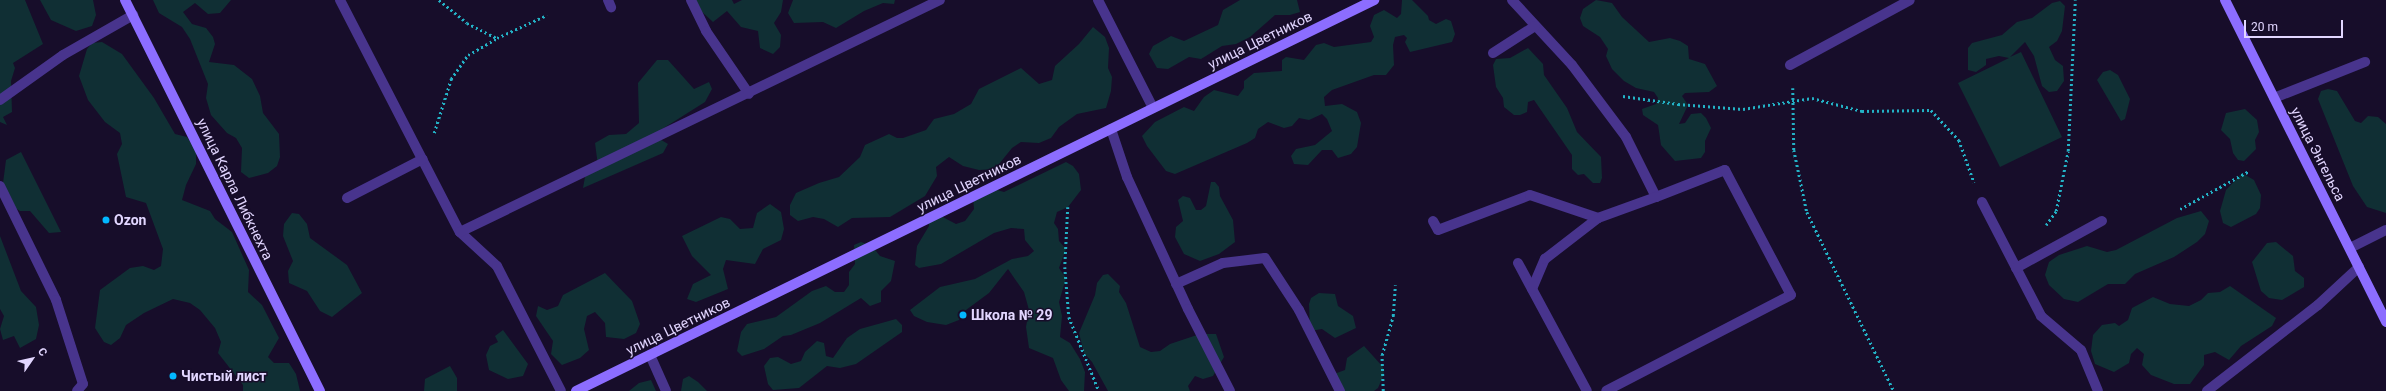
<!DOCTYPE html>
<meta charset="utf-8">
<style>
body{margin:0}
#map{position:relative;width:2386px;height:391px;overflow:hidden;background:#170d2a;font-family:Roboto,sans-serif}
div>[style]{position:absolute}
.green>*{inset:0;background:#102f34}
.path>*{height:2.5px;margin-top:-1.25px;transform-origin:0;background:repeating-linear-gradient(90deg,#23b2c6 0 2px,transparent 0 5px)}
.lane>*{height:10px;margin:-5px;padding:0 5px;transform-origin:5px;border-radius:5px;background:#48348d}
.secondary>*{height:10px;margin:-5px;padding:0 5px;transform-origin:5px;border-radius:5px;background:#8c6dff}
.dots>*{width:11px;height:11px;translate:-50% -50%;box-sizing:border-box;border:2px solid #170d2a;border-radius:50%}
span{translate:-50% -50%;white-space:nowrap;text-align:center;line-height:1.15;-webkit-text-stroke:3px #170d2a;paint-order:stroke}
.street-label{font-size:14px;color:#e2d6ff}
.poi-label{font-size:14px;color:#e2d6ff;font-weight:700}
.left{translate:0 -50%;text-align:left}
.north{position:absolute;left:12px;top:339px;width:40px;height:40px;-webkit-text-stroke:3px #170d2a;paint-order:stroke;rotate:56deg;font-size:11px;font-weight:700;line-height:16px;text-align:center;color:#e2d6ff}
.north::after{content:'';display:block;margin:auto;width:14px;height:18px;background:#e2d6ff;clip-path:polygon(50% 0,100% 100%,50% 72%,0 100%)}
.scale{position:absolute;left:2244px;top:20px;width:99px;height:18px;box-sizing:border-box;border:2px solid #e2d6ff;border-top:0;padding-left:5px;font-size:12px;line-height:14px;white-space:nowrap;color:#e2d6ff;-webkit-text-stroke:3px #170d2a;paint-order:stroke}
</style>
<div id="map">
<div class="green">
<div style="clip-path:polygon(0 0,25px 0,43px 44px,13px 63px,15px 68px,11px 81px,12px 112px,3px 117px,7px 125px,0 122px)"></div>
<div style="clip-path:polygon(40px 0,93px 0,96px 15px,92px 26px,76px 31px,51px 20px)"></div>
<div style="clip-path:polygon(153px 0,231px 0,220px 13px,208px 14px,195px 3px,183px 12px,192px 24px,206px 28px,213px 37px,215px 44px,209px 62px,234px 65px,252px 79px,260px 96px,263px 113px,279px 134px,280px 157px,277px 166px,268px 173px,249px 178px,241px 172px,242px 148px,236px 138px,227px 133px,211px 115px,206px 98px,208px 84px,190px 39px,182px 27px,159px 13px)"></div>
<div style="clip-path:polygon(689px 0,732px 0,734px 4px,742px 0,783px 0,781px 12px,774px 23px,781px 35px,780px 47px,773px 54px,760px 48px,758px 31px,741px 27px,727px 11px,713px 22px)"></div>
<div style="clip-path:polygon(793px 0,895px 0,894px 4px,883px 3px,864px 11px,836px 28px,823px 22px,794px 23px,788px 13px)"></div>
<div style="clip-path:polygon(1240px 0,1297px 0,1300px 12px,1290px 15px,1275px 15px,1250px 37px,1236px 44px,1222px 46px,1201px 59px,1189px 57px,1168px 69px,1157px 68px,1149px 54px,1153px 46px,1171px 36px,1184px 41px,1218px 25px,1223px 10px)"></div>
<div style="clip-path:polygon(1402px 0,1412px 0,1428px 16px,1429px 20px,1436px 24px,1446px 19px,1451px 21px,1455px 34px,1452px 42px,1410px 52px,1405px 42px,1407px 38px,1404px 35px,1395px 37px,1393px 45px,1394px 65px,1386px 75px,1374px 75px,1332px 90px,1324px 97px,1325px 106px,1342px 104px,1357px 112px,1361px 123px,1357px 147px,1351px 154px,1338px 158px,1332px 150px,1322px 150px,1308px 165px,1294px 164px,1291px 156px,1296px 149px,1315px 145px,1332px 131px,1327px 119px,1322px 114px,1309px 120px,1299px 118px,1292px 126px,1284px 128px,1268px 122px,1258px 129px,1255px 138px,1247px 143px,1175px 174px,1166px 171px,1147px 146px,1142px 136px,1155px 122px,1184px 107px,1194px 111px,1204px 97px,1214px 90px,1238px 96px,1244px 88px,1244px 81px,1254px 73px,1282px 71px,1282px 60px,1286px 57px,1304px 60px,1316px 45px,1324px 43px,1334px 47px,1371px 42px,1374px 37px,1370px 26px,1374px 15px,1384px 10px,1397px 18px,1401px 14px)"></div>
<div style="clip-path:polygon(1596px 0,1612px 3px,1622px 17px,1649px 42px,1670px 38px,1680px 41px,1688px 46px,1689px 59px,1705px 64px,1717px 86px,1709px 92px,1685px 93px,1682px 96px,1688px 105px,1679px 124px,1685px 123px,1691px 114px,1701px 113px,1706px 118px,1711px 128px,1705px 141px,1705px 152px,1701px 158px,1675px 161px,1661px 145px,1658px 125px,1643px 115px,1642px 109px,1656px 104px,1658px 98px,1654px 92px,1636px 88px,1624px 81px,1612px 69px,1606px 56px,1608px 49px,1600px 37px,1583px 26px,1580px 18px,1583px 9px)"></div>
<div style="clip-path:polygon(2060px 1px,2065px 6px,2062px 31px,2057px 41px,2049px 47px,2055px 60px,2063px 66px,2064px 81px,2057px 91px,2049px 92px,2042px 86px,2034px 56px,2025px 42px,2010px 57px,2021px 52px,2062px 137px,2000px 167px,1958px 83px,2009px 58px,1999px 56px,1986px 59px,1986px 65px,1976px 72px,1968px 70px,1968px 48px,1972px 43px,2002px 35px,2017px 22px,2032px 18px,2052px 3px)"></div>
<div style="clip-path:polygon(1093px 27px,1105px 37px,1109px 48px,1108px 68px,1112px 77px,1111px 91px,1106px 108px,1077px 114px,1059px 127px,1051px 138px,1039px 143px,1021px 142px,1012px 148px,995px 169px,979px 170px,963px 166px,949px 157px,936px 167px,937px 176px,925px 196px,890px 217px,852px 218px,838px 227px,824px 219px,813px 217px,798px 221px,790px 215px,790px 205px,796px 193px,819px 183px,839px 177px,860px 157px,865px 145px,889px 134px,897px 138px,903px 138px,926px 130px,934px 119px,954px 114px,971px 104px,979px 89px,1021px 68px,1039px 84px,1052px 80px,1055px 66px,1079px 44px)"></div>
<div style="clip-path:polygon(102px 42px,122px 54px,154px 98px,175px 134px,187px 137px,196px 151px,196px 164px,186px 185px,182px 200px,210px 211px,215px 219px,232px 232px,249px 270px,248px 292px,262px 305px,279px 338px,268px 357px,274px 363px,289px 363px,296px 374px,300px 391px,243px 391px,243px 385px,218px 353px,221px 342px,215px 328px,200px 310px,190px 303px,173px 299px,144px 313px,126px 325px,120px 338px,111px 345px,104px 342px,95px 328px,100px 290px,130px 268px,143px 266px,154px 270px,161px 266px,163px 249px,146px 203px,126px 197px,117px 154px,122px 144px,120px 133px,105px 122px,88px 100px,79px 76px,87px 49px,92px 43px)"></div>
<div style="clip-path:polygon(1528px 48px,1543px 64px,1544px 75px,1567px 108px,1577px 132px,1601px 157px,1602px 178px,1600px 183px,1593px 183px,1584px 174px,1578px 175px,1572px 169px,1572px 155px,1534px 100px,1528px 102px,1527px 112px,1520px 115px,1514px 115px,1504px 107px,1503px 98px,1496px 87px,1493px 65px,1496px 59px,1510px 58px)"></div>
<div style="clip-path:polygon(657px 60px,668px 60px,694px 89px,709px 82px,712px 89px,705px 102px,659px 131px,658px 138px,668px 144px,663px 153px,583px 188px,585px 177px,598px 166px,595px 143px,609px 135px,626px 134px,639px 123px,638px 83px)"></div>
<div style="clip-path:polygon(2110px 70px,2118px 75px,2130px 99px,2125px 119px,2121px 121px,2097px 80px,2103px 72px)"></div>
<div style="clip-path:polygon(2328px 89px,2337px 91px,2355px 121px,2361px 123px,2368px 116px,2378px 117px,2386px 124px,2386px 213px,2367px 207px,2353px 186px,2318px 99px,2321px 91px)"></div>
<div style="clip-path:polygon(2245px 109px,2257px 120px,2259px 132px,2255px 140px,2256px 149px,2244px 161px,2238px 160px,2233px 153px,2230px 139px,2221px 130px,2226px 113px)"></div>
<div style="clip-path:polygon(21px 152px,61px 232px,49px 233px,30px 211px,20px 211px,9px 204px,2px 191px,6px 160px)"></div>
<div style="clip-path:polygon(1066px 162px,1073px 166px,1079px 174px,1081px 190px,1068px 207px,1057px 212px,1054px 223px,1058px 229px,1059px 241px,1066px 249px,1059px 268px,1066px 278px,1059px 302px,1062px 316px,1060px 337px,1070px 343px,1080px 359px,1085px 372px,1084px 391px,1069px 391px,1061px 380px,1053px 358px,1029px 348px,1026px 327px,1029px 310px,1024px 292px,1008px 269px,989px 293px,966px 310px,959px 320px,946px 325px,927px 322px,914px 316px,910px 310px,940px 287px,975px 279px,1012px 259px,1028px 256px,1034px 251px,1025px 240px,1024px 229px,1011px 228px,994px 233px,941px 264px,919px 268px,915px 265px,917px 246px,929px 226px,928px 219px,937px 214px,956px 224px,965px 221px,974px 209px,973px 197px,997px 190px,1004px 192px)"></div>
<div style="clip-path:polygon(2242px 173px,2254px 180px,2261px 195px,2260px 208px,2256px 214px,2231px 227px,2223px 223px,2220px 211px,2226px 190px)"></div>
<div style="clip-path:polygon(1211px 182px,1215px 182px,1219px 187px,1220px 196px,1233px 220px,1235px 242px,1219px 254px,1200px 261px,1184px 254px,1175px 237px,1176px 227px,1183px 221px,1178px 200px,1183px 196px,1190px 198px,1196px 210px,1201px 210px,1206px 206px)"></div>
<div style="clip-path:polygon(770px 204px,781px 212px,784px 229px,781px 240px,763px 249px,755px 264px,726px 260px,723px 269px,728px 289px,696px 302px,687px 299px,693px 284px,711px 275px,692px 256px,682px 236px,721px 217px,730px 219px,740px 229px,753px 228px,757px 213px)"></div>
<div style="clip-path:polygon(2201px 211px,2209px 221px,2205px 234px,2197px 242px,2174px 257px,2135px 274px,2125px 284px,2108px 284px,2078px 302px,2064px 299px,2049px 285px,2045px 275px,2049px 262px,2059px 255px,2087px 246px,2107px 252px,2116px 250px,2177px 218px)"></div>
<div style="clip-path:polygon(292px 213px,299px 214px,307px 224px,310px 238px,347px 265px,362px 293px,332px 317px,320px 311px,307px 291px,289px 283px,288px 271px,293px 261px,283px 236px,284px 224px)"></div>
<div style="clip-path:polygon(0 236px,21px 291px,36px 307px,39px 325px,36px 339px,20px 348px,14px 336px,3px 340px,0 329px,4px 316px,0 309px)"></div>
<div style="clip-path:polygon(861px 242px,872px 246px,880px 256px,895px 261px,891px 281px,881px 291px,881px 302px,870px 306px,861px 298px,820px 323px,791px 335px,783px 336px,764px 349px,742px 356px,737px 351px,741px 332px,747px 324px,776px 317px,812px 291px,826px 286px,835px 292px,844px 292px,849px 285px,849px 272px,855px 264px,854px 245px)"></div>
<div style="clip-path:polygon(2276px 242px,2293px 256px,2295px 271px,2304px 278px,2304px 287px,2282px 300px,2269px 298px,2261px 291px,2252px 262px,2267px 243px)"></div>
<div style="clip-path:polygon(605px 273px,632px 301px,640px 324px,636px 333px,624px 339px,606px 337px,605px 323px,595px 312px,587px 316px,584px 329px,589px 350px,580px 358px,562px 365px,551px 354px,553px 341px,536px 316px,538px 306px,547px 310px,558px 306px,563px 295px)"></div>
<div style="clip-path:polygon(1108px 274px,1120px 286px,1119px 292px,1126px 303px,1140px 347px,1151px 352px,1160px 351px,1170px 344px,1200px 334px,1216px 334px,1224px 357px,1213px 376px,1203px 379px,1195px 376px,1188px 386px,1190px 391px,1108px 391px,1092px 362px,1084px 353px,1079px 333px,1095px 295px,1097px 283px,1103px 275px)"></div>
<div style="clip-path:polygon(2230px 286px,2276px 318px,2272px 326px,2241px 346px,2229px 360px,2215px 352px,2204px 355px,2204px 365px,2190px 384px,2174px 384px,2151px 375px,2142px 365px,2144px 354px,2137px 348px,2131px 354px,2129px 363px,2114px 372px,2095px 364px,2091px 351px,2093px 335px,2102px 325px,2115px 323px,2119px 326px,2128px 320px,2132px 308px,2153px 297px,2170px 304px,2189px 306px,2201px 300px,2208px 293px,2220px 292px)"></div>
<div style="clip-path:polygon(1319px 293px,1335px 294px,1338px 306px,1353px 316px,1356px 328px,1335px 338px,1322px 329px,1310px 331px,1309px 304px,1311px 298px)"></div>
<div style="clip-path:polygon(896px 319px,902px 325px,902px 332px,856px 364px,840px 368px,827px 366px,799px 388px,773px 390px,768px 384px,764px 366px,770px 358px,778px 357px,791px 364px,801px 361px,805px 352px,817px 341px,824px 343px,826px 356px,833px 358px,847px 338px,860px 329px)"></div>
<div style="clip-path:polygon(503px 330px,528px 364px,523px 376px,508px 379px,489px 370px,486px 355px,490px 346px,498px 342px,495px 336px)"></div>
<div style="clip-path:polygon(1364px 346px,1383px 367px,1384px 374px,1378px 388px,1374px 391px,1341px 391px,1334px 374px,1345px 370px,1347px 358px)"></div>
<div style="clip-path:polygon(450px 366px,457px 378px,457px 391px,424px 391px,425px 379px)"></div>
<div style="clip-path:polygon(689px 376px,698px 382px,707px 391px,681px 391px,683px 379px)"></div>
<div style="clip-path:polygon(651px 380px,656px 391px,629px 391px,639px 383px)"></div>
</div>
<div class="path">
<div style="left:439px;top:0;width:36px;rotate:39deg"></div>
<div style="left:467px;top:23px;width:34px;rotate:27deg"></div>
<div style="left:497px;top:38px;width:55px;rotate:-24.7deg"></div>
<div style="left:1793px;top:88px;width:62px;rotate:89.1deg"></div>
<div style="left:1794px;top:150px;width:63px;rotate:78.2deg"></div>
<div style="left:1807px;top:212px;width:199px;rotate:64.1deg"></div>
<div style="left:1623px;top:96px;width:56px;rotate:8.3deg"></div>
<div style="left:1678px;top:104px;width:65px;rotate:4.4deg"></div>
<div style="left:1743px;top:109px;width:70px;rotate:-9.1deg"></div>
<div style="left:1812px;top:98px;width:52px;rotate:14.6deg"></div>
<div style="left:1862px;top:111px;width:69px;rotate:-0.8deg"></div>
<div style="left:1931px;top:110px;width:41px;rotate:47deg"></div>
<div style="left:1959px;top:140px;width:45px;rotate:70.3deg"></div>
<div style="left:434px;top:133px;width:57px;rotate:-72.5deg"></div>
<div style="left:451px;top:79px;width:29px;rotate:-55deg"></div>
<div style="left:468px;top:55px;width:34px;rotate:-30deg"></div>
<div style="left:1068px;top:207px;width:60px;rotate:92.9deg"></div>
<div style="left:1065px;top:267px;width:50px;rotate:85.4deg"></div>
<div style="left:1069px;top:317px;width:80px;rotate:67.9deg"></div>
<div style="left:2180px;top:209px;width:79px;rotate:-28.8deg"></div>
<div style="left:2046px;top:225px;width:17px;rotate:-54deg"></div>
<div style="left:2056px;top:211px;width:61px;rotate:-78.7deg"></div>
<div style="left:2068px;top:151px;width:151px;rotate:-87.3deg"></div>
<div style="left:1383px;top:391px;width:36px;rotate:-92deg"></div>
<div style="left:1382px;top:355px;width:41px;rotate:-74.2deg"></div>
<div style="left:1393px;top:316px;width:31px;rotate:-86deg"></div>
</div>
<div class="lane">
<div style="left:340px;top:0;width:261px;rotate:62.7deg"></div>
<div style="left:460px;top:232px;width:50px;rotate:42.6deg"></div>
<div style="left:497px;top:266px;width:140px;rotate:62.9deg"></div>
<div style="left:608px;top:0;width:8px;rotate:67deg"></div>
<div style="left:691px;top:0;width:34px;rotate:64deg"></div>
<div style="left:706px;top:31px;width:76px;rotate:55.7deg"></div>
<div style="left:1098px;top:0;width:121px;rotate:63deg"></div>
<div style="left:1512px;top:0;width:88px;rotate:47.3deg"></div>
<div style="left:1572px;top:65px;width:90px;rotate:53.1deg"></div>
<div style="left:1626px;top:137px;width:67px;rotate:63.4deg"></div>
<div style="left:1656px;top:197px;width:74px;rotate:-21.4deg"></div>
<div style="left:1725px;top:170px;width:141px;rotate:62.2deg"></div>
<div style="left:1791px;top:295px;width:208px;rotate:152.6deg"></div>
<div style="left:1493px;top:53px;width:50px;rotate:-32.7deg"></div>
<div style="left:1790px;top:65px;width:136px;rotate:-28.4deg"></div>
<div style="left:2274px;top:98px;width:98px;rotate:-21.6deg"></div>
<div style="left:0;top:100px;width:77px;rotate:-35.5deg"></div>
<div style="left:63px;top:55px;width:81px;rotate:-29.7deg"></div>
<div style="left:1111px;top:129px;width:51px;rotate:71.6deg"></div>
<div style="left:1127px;top:177px;width:145px;rotate:65.2deg"></div>
<div style="left:1188px;top:309px;width:92px;rotate:62.9deg"></div>
<div style="left:0;top:186px;width:127px;rotate:63.8deg"></div>
<div style="left:56px;top:300px;width:88px;rotate:72.2deg"></div>
<div style="left:83px;top:384px;width:9px;rotate:131deg"></div>
<div style="left:347px;top:198px;width:85px;rotate:-27.2deg"></div>
<div style="left:1982px;top:202px;width:128px;rotate:62.6deg"></div>
<div style="left:2041px;top:316px;width:52px;rotate:40.4deg"></div>
<div style="left:2081px;top:350px;width:44px;rotate:67.5deg"></div>
<div style="left:1433px;top:221px;width:10px;rotate:61deg"></div>
<div style="left:1438px;top:230px;width:98px;rotate:-20.8deg"></div>
<div style="left:1530px;top:195px;width:72px;rotate:18.7deg"></div>
<div style="left:1598px;top:218px;width:62px;rotate:-19.9deg"></div>
<div style="left:460px;top:232px;width:533px;rotate:-25.8deg"></div>
<div style="left:2350px;top:248px;width:40px;rotate:-26.6deg"></div>
<div style="left:1518px;top:263px;width:145px;rotate:61.7deg"></div>
<div style="left:2016px;top:268px;width:98px;rotate:-28.7deg"></div>
<div style="left:1176px;top:284px;width:51px;rotate:-24.1deg"></div>
<div style="left:1223px;top:263px;width:42px;rotate:-6.8deg"></div>
<div style="left:1265px;top:258px;width:62px;rotate:56.8deg"></div>
<div style="left:1299px;top:310px;width:91px;rotate:63.2deg"></div>
<div style="left:1532px;top:289px;width:33px;rotate:-67deg"></div>
<div style="left:1545px;top:259px;width:67px;rotate:-37.7deg"></div>
<div style="left:650px;top:355px;width:39px;rotate:66deg"></div>
<div style="left:2207px;top:391px;width:140px;rotate:-37.8deg"></div>
<div style="left:2318px;top:305px;width:56px;rotate:-42.8deg"></div>
</div>
<div class="secondary">
<div style="left:125px;top:0;width:437px;rotate:63.5deg"></div>
<div style="left:2225px;top:0;width:360px;rotate:63.4deg"></div>
<div style="left:576px;top:391px;width:889px;rotate:-26.1deg"></div>
</div>
<div class="dots">
<div style="left:106px;top:220px;background:#02b7ff"></div>
<div style="left:963px;top:315px;background:#02b7ff"></div>
<div style="left:173px;top:376px;background:#02b7ff"></div>
</div>
<div class="street-label">
<span style="left:1260px;top:40px;rotate:-26deg">улица Цветников</span>
<span style="left:2318px;top:154px;rotate:63deg">улица Энгельса</span>
<span style="left:969px;top:183px;rotate:-26deg">улица Цветников</span>
<span style="left:235px;top:189px;rotate:64deg">улица Карла Либкнехта</span>
<span style="left:678px;top:326px;rotate:-26deg">улица Цветников</span>
</div>
<div class="poi-label">
<span class="left" style="left:114px;top:220px">Ozon</span>
<span class="left" style="left:971px;top:315px">Школа № 29</span>
<span class="left" style="left:181px;top:376px">Чистый лист</span>
</div>
<div class="north">С</div>
<div class="scale">20 m</div>
</div>
